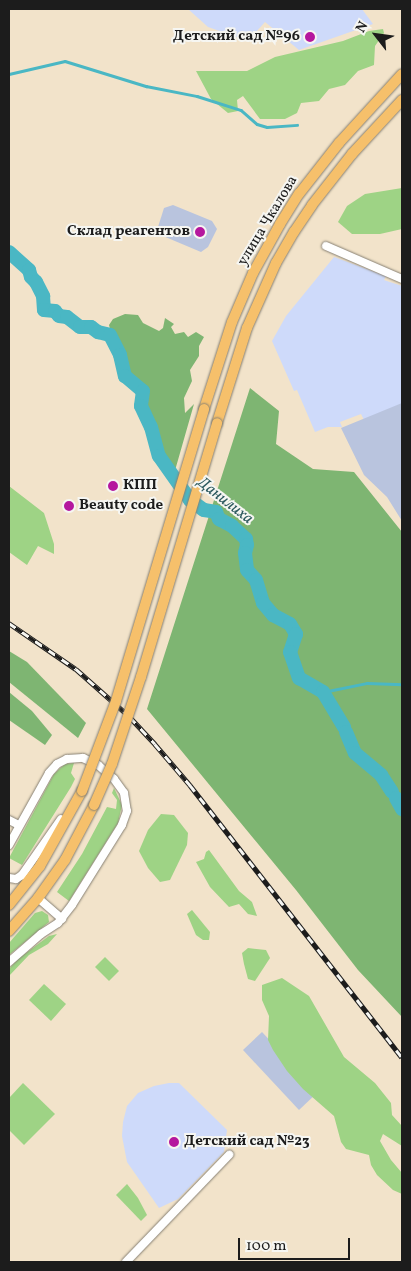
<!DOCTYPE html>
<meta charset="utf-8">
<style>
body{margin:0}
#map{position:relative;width:411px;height:1271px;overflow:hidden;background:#f2e3ca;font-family:Vollkorn,serif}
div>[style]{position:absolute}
.built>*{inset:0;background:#cedafa}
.industrial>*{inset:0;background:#b9c4de}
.green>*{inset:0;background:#9ed385}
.forest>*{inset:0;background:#7eb572}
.stream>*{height:2.5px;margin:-1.25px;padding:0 1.25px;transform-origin:1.25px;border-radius:1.25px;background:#4ab7c4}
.river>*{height:14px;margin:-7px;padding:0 7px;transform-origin:7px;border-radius:7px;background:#4ab7c4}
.roads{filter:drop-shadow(0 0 1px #878073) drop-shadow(0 0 1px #878073)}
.minor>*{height:8px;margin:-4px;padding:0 4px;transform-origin:4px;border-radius:4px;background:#fff}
.major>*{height:10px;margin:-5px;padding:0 5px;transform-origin:5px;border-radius:5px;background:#f6c06b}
.rail>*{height:4.5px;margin-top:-2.25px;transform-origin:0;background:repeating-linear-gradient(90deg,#f6f6f2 0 8px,#1c1c1c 0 16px);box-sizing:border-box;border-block:1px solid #1c1c1c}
.bridges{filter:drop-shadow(0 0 1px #878073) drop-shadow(0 0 1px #878073)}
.major-bridge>*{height:10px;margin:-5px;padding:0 5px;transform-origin:5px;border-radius:5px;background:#f6c06b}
.dots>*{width:14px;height:14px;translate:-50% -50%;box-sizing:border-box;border:2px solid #f6f6f2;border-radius:50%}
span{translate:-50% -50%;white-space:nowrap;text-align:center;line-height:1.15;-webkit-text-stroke:4px #f6f6f2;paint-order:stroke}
.poi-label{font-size:15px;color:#1c1c1c;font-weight:700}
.right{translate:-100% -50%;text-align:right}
.left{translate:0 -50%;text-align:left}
.street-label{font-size:15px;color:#1c1c1c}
.water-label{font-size:16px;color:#2e5a5f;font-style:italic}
.frame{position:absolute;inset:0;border:10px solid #1c1c1c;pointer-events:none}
.north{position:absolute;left:351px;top:10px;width:50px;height:50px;-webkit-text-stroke:4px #f6f6f2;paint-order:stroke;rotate:300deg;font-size:14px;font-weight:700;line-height:20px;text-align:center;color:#1c1c1c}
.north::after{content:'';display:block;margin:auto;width:18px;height:22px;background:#1c1c1c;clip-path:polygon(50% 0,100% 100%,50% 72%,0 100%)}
.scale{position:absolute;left:238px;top:1238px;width:112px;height:22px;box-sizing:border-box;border:2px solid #1c1c1c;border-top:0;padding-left:6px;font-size:15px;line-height:18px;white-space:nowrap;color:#1c1c1c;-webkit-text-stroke:4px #f6f6f2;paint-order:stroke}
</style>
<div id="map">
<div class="built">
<div style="clip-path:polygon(188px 9px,362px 9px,373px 24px,299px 50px,265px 22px,248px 41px,208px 27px)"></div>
<div style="clip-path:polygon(334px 257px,386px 276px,384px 280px,402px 286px,402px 409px,364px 420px,361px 414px,340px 422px,342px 427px,328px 427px,315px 432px,297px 390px,294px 391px,272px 341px,286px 316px)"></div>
<div style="clip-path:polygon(169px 1083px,179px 1083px,227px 1130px,224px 1152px,178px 1199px,159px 1208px,127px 1162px,122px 1136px,123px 1122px,127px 1106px,138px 1093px,154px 1086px)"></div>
</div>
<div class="industrial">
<div style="clip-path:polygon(173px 205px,212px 221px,217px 229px,208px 247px,201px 252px,163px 236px,158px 227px,164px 208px)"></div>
<div style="clip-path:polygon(402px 403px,402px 521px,387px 497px,364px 475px,341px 428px)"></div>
<div style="clip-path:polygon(262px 1032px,318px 1092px,299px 1110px,243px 1050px)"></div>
</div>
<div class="green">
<div style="clip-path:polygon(383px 29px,384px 33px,375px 46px,374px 65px,358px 71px,345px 85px,329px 89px,319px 101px,301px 103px,297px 113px,285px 119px,260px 119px,243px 96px,237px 100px,238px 111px,228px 113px,211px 99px,196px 71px,247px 71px,275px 57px,343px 41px,369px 31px)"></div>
<div style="clip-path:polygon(402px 188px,402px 229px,380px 234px,352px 234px,338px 222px,347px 206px,365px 194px)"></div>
<div style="clip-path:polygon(9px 486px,44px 513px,54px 544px,54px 554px,38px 546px,27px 565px,9px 552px)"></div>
<div style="clip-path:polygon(74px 763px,71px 773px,75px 779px,71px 787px,22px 865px,9px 858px,54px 774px,65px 764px)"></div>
<div style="clip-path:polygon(114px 788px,122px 805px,118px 823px,69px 901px,57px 892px,82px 854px,107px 807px,116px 809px,117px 800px,112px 793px)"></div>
<div style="clip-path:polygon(161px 814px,174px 815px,188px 833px,187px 845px,170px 880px,160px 882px,148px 868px,139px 851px,148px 830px)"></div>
<div style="clip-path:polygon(209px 850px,239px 891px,252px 902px,257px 916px,248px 914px,239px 904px,229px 907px,210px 887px,196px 862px,204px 859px,206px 852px)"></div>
<div style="clip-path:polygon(192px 910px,210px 932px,209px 940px,203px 940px,196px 935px,187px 914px)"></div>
<div style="clip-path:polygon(42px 911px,48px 915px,49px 922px,9px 955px,9px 943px,35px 913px)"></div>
<div style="clip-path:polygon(57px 934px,48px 944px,29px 955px,9px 976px,9px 969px,18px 959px,49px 936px)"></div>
<div style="clip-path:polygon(248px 948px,266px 950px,270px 958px,255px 981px,248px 979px,244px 964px,242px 953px)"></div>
<div style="clip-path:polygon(105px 957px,119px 971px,109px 981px,95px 967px)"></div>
<div style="clip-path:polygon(282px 978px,309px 996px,344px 1057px,375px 1083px,391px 1103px,392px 1115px,402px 1126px,402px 1146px,383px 1134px,380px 1141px,391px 1160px,402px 1173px,402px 1194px,393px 1190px,377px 1175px,371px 1165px,369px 1155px,346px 1149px,341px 1142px,334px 1116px,303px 1089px,287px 1071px,273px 1050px,268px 1040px,269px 1016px,262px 1000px,262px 985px)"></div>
<div style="clip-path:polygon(44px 984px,66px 1004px,51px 1021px,29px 1000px)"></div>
<div style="clip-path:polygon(23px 1083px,55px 1114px,24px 1145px,9px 1130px,9px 1098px)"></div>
<div style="clip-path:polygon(127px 1184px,138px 1198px,147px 1215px,141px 1221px,116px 1195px)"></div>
</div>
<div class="forest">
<div style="clip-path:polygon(125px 314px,138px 315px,143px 323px,159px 331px,163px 328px,165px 318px,174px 324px,171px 327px,175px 334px,184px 332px,188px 337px,196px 332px,204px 337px,199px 346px,199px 356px,190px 370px,192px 381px,184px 398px,185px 413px,194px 404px,174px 474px,160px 455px,152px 425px,143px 405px,146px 392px,126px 373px,123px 354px,116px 336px,110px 329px,109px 325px,113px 319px)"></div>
<div style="clip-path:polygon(250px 388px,279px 411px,276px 444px,313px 469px,354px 472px,402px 532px,402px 1017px,358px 970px,296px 890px,147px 709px)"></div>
<div style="clip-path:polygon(9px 651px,27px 662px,86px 723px,78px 738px,9px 682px)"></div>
<div style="clip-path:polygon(9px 692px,32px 711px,52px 735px,45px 745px,9px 720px)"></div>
</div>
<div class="stream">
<div style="left:9px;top:74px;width:57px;rotate:-13.1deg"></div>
<div style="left:65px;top:61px;width:85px;rotate:17.2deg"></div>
<div style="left:146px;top:86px;width:52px;rotate:11.1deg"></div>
<div style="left:197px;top:96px;width:46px;rotate:17.7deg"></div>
<div style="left:241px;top:110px;width:21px;rotate:41deg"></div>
<div style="left:257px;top:124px;width:10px;rotate:17deg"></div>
<div style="left:267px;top:127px;width:30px;rotate:-4deg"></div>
<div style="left:323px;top:692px;width:45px;rotate:-11.6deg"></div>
<div style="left:367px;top:683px;width:35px;rotate:2deg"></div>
</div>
<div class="river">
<div style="left:9px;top:252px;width:27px;rotate:42deg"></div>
<div style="left:29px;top:270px;width:7px;rotate:74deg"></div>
<div style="left:31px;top:277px;width:7px;rotate:45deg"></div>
<div style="left:36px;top:282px;width:16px;rotate:63deg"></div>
<div style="left:43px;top:296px;width:14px;rotate:86deg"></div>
<div style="left:44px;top:310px;width:11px;rotate:5deg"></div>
<div style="left:55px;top:311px;width:6px;rotate:51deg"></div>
<div style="left:59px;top:316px;width:8px;rotate:7deg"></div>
<div style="left:67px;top:317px;width:16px;rotate:38deg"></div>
<div style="left:80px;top:327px;width:11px"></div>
<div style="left:91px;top:327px;width:9px;rotate:36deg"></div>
<div style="left:98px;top:332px;width:12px;rotate:14deg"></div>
<div style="left:110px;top:335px;width:22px;rotate:63deg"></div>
<div style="left:120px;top:355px;width:22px;rotate:77deg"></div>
<div style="left:125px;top:376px;width:23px;rotate:40deg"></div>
<div style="left:143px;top:391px;width:15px;rotate:98deg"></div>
<div style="left:141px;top:406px;width:23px;rotate:65deg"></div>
<div style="left:151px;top:427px;width:30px;rotate:75deg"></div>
<div style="left:159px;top:456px;width:54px;rotate:54.8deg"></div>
<div style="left:190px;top:500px;width:17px;rotate:36deg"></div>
<div style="left:204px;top:510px;width:12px;rotate:9deg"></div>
<div style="left:216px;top:512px;width:8px;rotate:67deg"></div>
<div style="left:219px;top:519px;width:15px;rotate:28deg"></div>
<div style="left:232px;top:526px;width:19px;rotate:43deg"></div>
<div style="left:246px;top:539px;width:6px;rotate:81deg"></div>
<div style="left:247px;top:545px;width:8px;rotate:104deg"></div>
<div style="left:245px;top:553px;width:17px;rotate:83deg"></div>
<div style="left:247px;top:570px;width:13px;rotate:48deg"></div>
<div style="left:256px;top:580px;width:24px;rotate:73deg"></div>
<div style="left:263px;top:603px;width:16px;rotate:50deg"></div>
<div style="left:273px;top:615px;width:19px;rotate:28deg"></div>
<div style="left:290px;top:624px;width:12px;rotate:59deg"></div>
<div style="left:296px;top:634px;width:19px;rotate:108deg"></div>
<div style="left:290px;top:652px;width:28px;rotate:71deg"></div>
<div style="left:299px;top:678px;width:28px;rotate:30deg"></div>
<div style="left:323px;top:692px;width:41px;rotate:59deg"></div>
<div style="left:346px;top:732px;width:23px;rotate:67deg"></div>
<div style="left:355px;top:753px;width:34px;rotate:40deg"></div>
<div style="left:381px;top:775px;width:20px;rotate:57deg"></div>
<div style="left:396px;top:798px;width:13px;rotate:61deg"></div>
</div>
<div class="roads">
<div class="minor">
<div style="left:326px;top:246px;width:83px;rotate:23.5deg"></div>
<div style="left:9px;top:820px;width:11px;rotate:27deg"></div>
<div style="left:9px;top:845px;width:82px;rotate:-60.9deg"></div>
<div style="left:49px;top:773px;width:12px;rotate:-48deg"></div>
<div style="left:57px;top:764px;width:11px;rotate:-27deg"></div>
<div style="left:67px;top:759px;width:16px;rotate:-4deg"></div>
<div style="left:83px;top:758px;width:17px;rotate:25deg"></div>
<div style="left:98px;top:765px;width:21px;rotate:41deg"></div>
<div style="left:114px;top:779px;width:17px;rotate:54deg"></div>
<div style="left:124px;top:793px;width:18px;rotate:81deg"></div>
<div style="left:127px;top:811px;width:15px;rotate:110deg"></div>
<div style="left:122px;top:825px;width:94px;rotate:122deg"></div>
<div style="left:72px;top:905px;width:23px;rotate:128deg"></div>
<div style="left:58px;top:923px;width:20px;rotate:147deg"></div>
<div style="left:41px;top:934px;width:43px;rotate:138.8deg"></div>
<div style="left:9px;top:878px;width:7px;rotate:8deg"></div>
<div style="left:16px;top:879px;width:7px;rotate:-34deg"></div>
<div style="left:22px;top:875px;width:68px;rotate:-55.1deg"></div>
<div style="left:38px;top:898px;width:32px;rotate:41deg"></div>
<div style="left:126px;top:1262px;width:149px;rotate:-46.1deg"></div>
</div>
<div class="major">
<div style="left:204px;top:409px;width:91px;rotate:-72.2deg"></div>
<div style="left:232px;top:322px;width:53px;rotate:-66.8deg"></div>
<div style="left:253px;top:273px;width:56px;rotate:-61.1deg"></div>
<div style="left:280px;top:224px;width:36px;rotate:-58deg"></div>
<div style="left:299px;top:194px;width:65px;rotate:-51.9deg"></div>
<div style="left:339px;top:143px;width:93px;rotate:-47.6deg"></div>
<div style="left:217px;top:423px;width:100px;rotate:-72.5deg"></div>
<div style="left:247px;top:328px;width:71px;rotate:-66deg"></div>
<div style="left:276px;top:263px;width:36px;rotate:-60deg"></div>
<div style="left:294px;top:232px;width:32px;rotate:-56deg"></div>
<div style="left:312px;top:205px;width:65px;rotate:-51.9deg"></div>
<div style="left:352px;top:154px;width:74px;rotate:-47.2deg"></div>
<div style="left:9px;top:905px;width:50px;rotate:-51.5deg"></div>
<div style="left:40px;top:866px;width:86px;rotate:-60.8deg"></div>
<div style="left:9px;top:931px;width:44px;rotate:-48.7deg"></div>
<div style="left:38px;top:898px;width:47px;rotate:-54.6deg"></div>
<div style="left:65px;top:860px;width:62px;rotate:-62.2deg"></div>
</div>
</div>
<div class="rail">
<div style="left:9px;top:623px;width:81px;rotate:34.5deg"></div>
<div style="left:76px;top:669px;width:72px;rotate:41.6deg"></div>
<div style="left:130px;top:717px;width:37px;rotate:47deg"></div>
<div style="left:155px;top:744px;width:54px;rotate:49.5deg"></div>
<div style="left:190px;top:785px;width:345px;rotate:52.1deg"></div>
</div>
<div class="bridges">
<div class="major-bridge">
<div style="left:82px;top:791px;width:96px;rotate:-69.3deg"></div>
<div style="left:116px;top:701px;width:305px;rotate:-73.2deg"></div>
<div style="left:94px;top:805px;width:45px;rotate:-66.3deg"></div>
<div style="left:112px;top:764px;width:92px;rotate:-71.6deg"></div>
<div style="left:141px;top:677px;width:265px;rotate:-73.3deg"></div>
</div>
</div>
<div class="dots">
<div style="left:310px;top:37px;background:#b5179e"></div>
<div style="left:200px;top:232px;background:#b5179e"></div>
<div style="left:113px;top:486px;background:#b5179e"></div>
<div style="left:69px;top:506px;background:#b5179e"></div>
<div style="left:174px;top:1142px;background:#b5179e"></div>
</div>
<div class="poi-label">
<span class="right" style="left:300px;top:37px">Детский сад №96</span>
<span class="right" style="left:190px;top:232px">Склад реагентов</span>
<span class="left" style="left:123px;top:486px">КПП</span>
<span class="left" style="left:79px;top:506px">Beauty code</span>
<span class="left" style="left:184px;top:1142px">Детский сад №23</span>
</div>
<div class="street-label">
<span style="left:268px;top:221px;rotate:-59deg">улица Чкалова</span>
</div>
<div class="water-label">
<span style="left:225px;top:501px;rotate:38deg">Данилиха</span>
</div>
<div class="frame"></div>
<div class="north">N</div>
<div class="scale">100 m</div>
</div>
